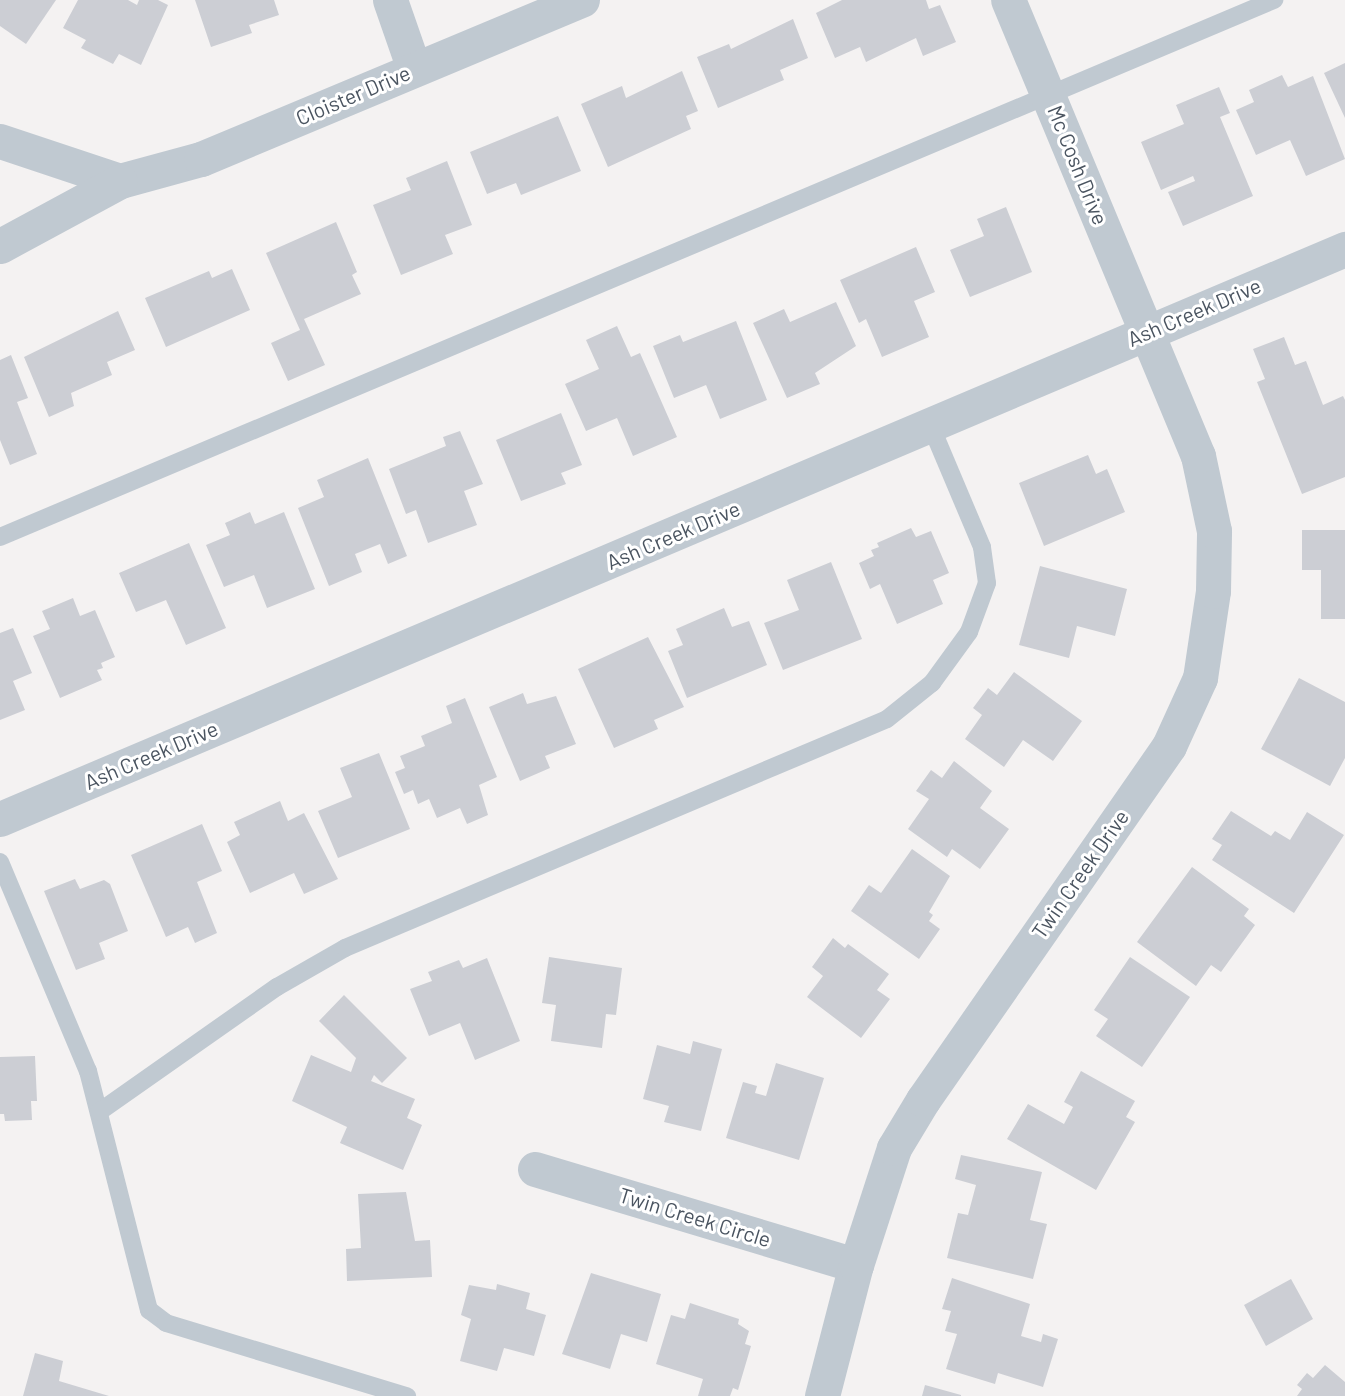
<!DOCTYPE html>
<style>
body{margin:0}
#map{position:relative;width:1345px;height:1396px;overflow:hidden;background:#f4f2f2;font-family:Barlow,sans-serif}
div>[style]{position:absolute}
.building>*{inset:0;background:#ccced4}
.lane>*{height:18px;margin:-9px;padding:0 9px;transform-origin:9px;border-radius:9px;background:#c0c9d1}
.street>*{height:35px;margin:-17.5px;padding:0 17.5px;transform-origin:17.5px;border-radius:17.5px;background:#c0c9d1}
span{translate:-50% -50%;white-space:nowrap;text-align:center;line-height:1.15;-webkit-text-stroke:6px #fff;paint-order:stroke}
.street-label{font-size:21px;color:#4a5460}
</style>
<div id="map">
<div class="building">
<div style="clip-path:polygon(0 0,56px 0,26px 44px,0 26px)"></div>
<div style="clip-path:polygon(78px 0,128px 0,137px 5px,139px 0,158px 0,168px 5px,141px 65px,119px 54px,113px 64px,81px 48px,86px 40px,63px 28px)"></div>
<div style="clip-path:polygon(195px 0,274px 0,279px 15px,249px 25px,252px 33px,211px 47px)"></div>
<div style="clip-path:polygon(842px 0,926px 0,929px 9px,940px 5px,956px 42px,923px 56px,916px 38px,866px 62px,860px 47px,835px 58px,816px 13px)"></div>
<div style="clip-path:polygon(793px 19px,808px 58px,780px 70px,784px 80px,718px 108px,697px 57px,729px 44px,731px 49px)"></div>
<div style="clip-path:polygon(1345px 63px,1345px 118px,1324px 73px)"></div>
<div style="clip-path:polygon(682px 71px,698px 111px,686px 116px,691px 129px,608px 167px,581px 104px,622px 86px,626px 98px)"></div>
<div style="clip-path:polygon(1282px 75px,1288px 87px,1313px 76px,1345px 159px,1306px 176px,1290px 140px,1256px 155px,1236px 110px,1254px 102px,1249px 90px)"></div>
<div style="clip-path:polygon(1219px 87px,1230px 113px,1220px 117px,1253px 196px,1183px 226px,1168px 192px,1195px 181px,1193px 176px,1161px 190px,1141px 142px,1184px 124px,1176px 105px)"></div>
<div style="clip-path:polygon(558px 116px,581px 171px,521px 195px,516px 183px,487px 194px,470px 152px)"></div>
<div style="clip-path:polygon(447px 161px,472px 225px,445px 235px,453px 254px,401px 275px,373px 205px,411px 190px,406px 178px)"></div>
<div style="clip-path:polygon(1006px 207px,1032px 272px,970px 297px,950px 250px,984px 236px,977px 219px)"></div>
<div style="clip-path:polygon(336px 222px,357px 272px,352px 275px,361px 294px,304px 319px,325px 365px,288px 381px,271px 343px,300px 330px,266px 253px)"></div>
<div style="clip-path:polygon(916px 247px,935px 292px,914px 301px,929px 337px,882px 357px,866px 319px,859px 323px,840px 280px)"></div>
<div style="clip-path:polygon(232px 269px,250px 310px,166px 347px,145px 298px,209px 271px,212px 278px)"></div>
<div style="clip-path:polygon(836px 302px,856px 346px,815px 373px,820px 384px,787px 398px,753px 323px,784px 309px,790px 322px)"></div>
<div style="clip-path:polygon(118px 311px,135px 350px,107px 362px,112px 375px,71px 393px,74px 406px,49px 417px,24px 357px)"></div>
<div style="clip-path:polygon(736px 321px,767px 400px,720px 419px,706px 385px,674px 398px,653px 346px,680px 335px,683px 342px)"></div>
<div style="clip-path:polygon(617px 326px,631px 357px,640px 353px,677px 437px,633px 456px,617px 418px,586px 431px,565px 384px,599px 369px,586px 340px)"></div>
<div style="clip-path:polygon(1284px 337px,1295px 365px,1306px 361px,1323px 405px,1343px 396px,1345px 400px,1345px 477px,1302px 494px,1257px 382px,1265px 379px,1253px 349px)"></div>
<div style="clip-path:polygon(11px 355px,28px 398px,17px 402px,37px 454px,10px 465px,0 440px,0 360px)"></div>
<div style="clip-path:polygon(561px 413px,582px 465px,561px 473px,566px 484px,521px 501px,496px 440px)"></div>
<div style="clip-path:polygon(460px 431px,483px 484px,464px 491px,477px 525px,428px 543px,416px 510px,406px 514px,389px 469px,446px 446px,443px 437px)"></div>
<div style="clip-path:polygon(1088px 455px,1096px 474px,1107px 469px,1125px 512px,1044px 546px,1019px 483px)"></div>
<div style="clip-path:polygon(368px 458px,407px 556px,388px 564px,380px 544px,355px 554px,362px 572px,329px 586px,298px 508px,324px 497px,317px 480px)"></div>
<div style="clip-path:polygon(250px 512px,255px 524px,284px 512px,315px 589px,267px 608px,254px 575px,224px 587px,206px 545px,230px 535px,225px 523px)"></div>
<div style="clip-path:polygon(911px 528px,916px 537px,931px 531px,949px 573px,933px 580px,943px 604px,897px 624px,880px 584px,870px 589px,859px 563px,874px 556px,871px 550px,879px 547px,877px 543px)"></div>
<div style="clip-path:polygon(1302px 530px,1345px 530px,1345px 619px,1321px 619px,1321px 570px,1302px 570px)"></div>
<div style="clip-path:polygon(189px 543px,226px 628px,186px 645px,166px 600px,136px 612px,119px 573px)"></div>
<div style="clip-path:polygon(831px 562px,862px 639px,783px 670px,764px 623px,799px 610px,787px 580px)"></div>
<div style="clip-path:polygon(1040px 566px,1127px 589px,1115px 636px,1077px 626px,1069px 658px,1019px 645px)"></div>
<div style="clip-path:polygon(73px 598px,80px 616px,95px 610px,115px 657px,101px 663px,103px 668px,97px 670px,102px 680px,60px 698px,33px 636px,50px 629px,42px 611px)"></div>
<div style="clip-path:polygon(724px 608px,732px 627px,749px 621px,767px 665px,687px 698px,668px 651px,683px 645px,676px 629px)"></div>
<div style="clip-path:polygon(13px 628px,32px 673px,13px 681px,25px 710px,0 720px,0 633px)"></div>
<div style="clip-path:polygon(648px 637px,684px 707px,654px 720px,658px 729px,614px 748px,578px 669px)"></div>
<div style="clip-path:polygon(1014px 672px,1082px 721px,1053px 761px,1023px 740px,1004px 767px,965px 739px,982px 715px,973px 708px,988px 688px,997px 695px)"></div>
<div style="clip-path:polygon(1299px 678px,1345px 702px,1345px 758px,1330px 786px,1261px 749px)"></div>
<div style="clip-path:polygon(523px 693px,527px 704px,556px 696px,576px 744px,545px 756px,550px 768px,520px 781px,489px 707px)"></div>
<div style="clip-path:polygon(465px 698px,497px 777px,479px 785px,488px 815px,467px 824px,460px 808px,437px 818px,429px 799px,418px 804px,413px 790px,404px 794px,395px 772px,405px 768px,400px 756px,425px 746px,421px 736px,452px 723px,446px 706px)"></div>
<div style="clip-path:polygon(379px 753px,410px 829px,338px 858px,318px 811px,352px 797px,340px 768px)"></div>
<div style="clip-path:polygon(954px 761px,992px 791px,980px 808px,1009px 829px,980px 869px,952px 849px,947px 857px,908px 829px,929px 799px,916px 791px,931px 770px,942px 778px)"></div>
<div style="clip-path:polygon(280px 801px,288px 821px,304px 813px,338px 879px,304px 894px,294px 873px,250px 893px,227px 842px,240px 835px,234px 822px)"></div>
<div style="clip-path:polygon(1231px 811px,1271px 836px,1275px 831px,1290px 840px,1307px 812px,1344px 835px,1294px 913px,1212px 860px,1222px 845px,1212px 839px)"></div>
<div style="clip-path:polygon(202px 824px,222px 871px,197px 882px,217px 933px,195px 943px,188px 927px,166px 937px,131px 855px)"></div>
<div style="clip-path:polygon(912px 849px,950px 876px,929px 912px,933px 915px,929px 921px,940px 929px,919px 959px,851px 911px,869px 885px,881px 893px)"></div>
<div style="clip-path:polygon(1192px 867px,1249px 909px,1244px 916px,1255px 925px,1221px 972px,1211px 965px,1196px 986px,1137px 942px)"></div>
<div style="clip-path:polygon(75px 879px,80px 889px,104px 880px,110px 884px,128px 931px,99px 943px,105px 959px,76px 970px,44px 891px)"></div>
<div style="clip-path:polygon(833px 938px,845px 948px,848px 944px,889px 974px,877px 990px,890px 999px,861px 1038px,807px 997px,823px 976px,812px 967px)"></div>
<div style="clip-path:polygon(549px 957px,622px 968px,616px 1015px,606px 1014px,602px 1048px,551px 1041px,556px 1005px,542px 1003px)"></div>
<div style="clip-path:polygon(1130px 957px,1190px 997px,1142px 1067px,1096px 1036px,1108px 1019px,1094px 1010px)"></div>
<div style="clip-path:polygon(487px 958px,520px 1041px,475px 1060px,460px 1023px,429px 1036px,410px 989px,432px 981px,428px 972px,459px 960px,463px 968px)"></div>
<div style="clip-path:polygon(344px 995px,407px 1058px,382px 1083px,374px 1075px,371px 1081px,415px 1099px,407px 1118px,422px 1125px,403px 1170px,340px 1143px,347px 1127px,292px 1101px,311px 1055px,351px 1072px,356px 1058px,319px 1021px)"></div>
<div style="clip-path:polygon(693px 1041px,722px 1049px,701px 1131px,664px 1122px,669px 1106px,643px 1099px,657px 1045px,690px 1054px)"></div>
<div style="clip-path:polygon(35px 1056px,37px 1101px,31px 1101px,32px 1120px,5px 1121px,4px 1114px,0 1114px,0 1057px)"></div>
<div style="clip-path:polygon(776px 1063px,824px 1078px,799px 1160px,726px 1138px,743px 1082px,757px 1086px,755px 1093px,766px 1096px)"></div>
<div style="clip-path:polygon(1081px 1071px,1135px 1101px,1126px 1117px,1135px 1122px,1096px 1190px,1007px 1139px,1028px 1104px,1064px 1124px,1073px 1107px,1064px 1102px)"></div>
<div style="clip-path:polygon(961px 1155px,1042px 1172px,1030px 1220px,1047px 1224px,1033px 1279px,947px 1258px,958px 1213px,968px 1215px,976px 1185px,955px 1179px)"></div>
<div style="clip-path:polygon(406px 1192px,415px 1241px,430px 1240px,432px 1277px,347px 1281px,346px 1249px,361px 1248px,358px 1194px)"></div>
<div style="clip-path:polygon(591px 1273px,661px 1294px,647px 1342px,621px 1334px,610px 1369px,562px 1354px)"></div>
<div style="clip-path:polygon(952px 1278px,1030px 1304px,1021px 1336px,1041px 1342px,1043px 1334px,1058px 1339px,1043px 1387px,998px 1373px,995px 1384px,946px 1369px,957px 1334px,945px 1331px,951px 1311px,942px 1309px)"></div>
<div style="clip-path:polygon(1291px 1279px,1313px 1319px,1266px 1346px,1244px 1305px)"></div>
<div style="clip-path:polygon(497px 1284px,530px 1293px,526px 1309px,546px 1315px,534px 1356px,504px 1348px,497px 1371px,460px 1361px,471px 1319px,461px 1315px,469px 1285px,496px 1290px)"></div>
<div style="clip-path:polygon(690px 1303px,739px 1319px,738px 1324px,749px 1331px,745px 1344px,751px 1346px,738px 1390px,733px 1388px,730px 1396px,698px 1396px,703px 1379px,656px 1364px,671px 1315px,685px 1319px)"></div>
<div style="clip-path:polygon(35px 1353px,63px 1361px,59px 1381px,109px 1396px,23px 1396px)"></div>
<div style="clip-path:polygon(1325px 1365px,1345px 1382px,1345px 1396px,1297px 1396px,1302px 1389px,1297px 1385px,1307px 1373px,1313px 1378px)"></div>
<div style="clip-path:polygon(925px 1385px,961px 1395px,961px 1396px,922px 1396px)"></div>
</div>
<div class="lane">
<div style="left:0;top:537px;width:1383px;rotate:-22.86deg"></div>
<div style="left:0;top:862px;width:227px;rotate:67.2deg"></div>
<div style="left:88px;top:1071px;width:247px;rotate:75.7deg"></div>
<div style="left:149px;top:1310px;width:21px;rotate:37deg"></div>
<div style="left:166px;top:1323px;width:252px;rotate:16.9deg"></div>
<div style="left:99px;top:1112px;width:218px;rotate:-35.1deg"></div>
<div style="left:277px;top:987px;width:78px;rotate:-29.8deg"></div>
<div style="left:345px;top:948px;width:588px;rotate:-22.9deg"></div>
<div style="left:887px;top:719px;width:58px;rotate:-38.7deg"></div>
<div style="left:932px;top:683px;width:63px;rotate:-54deg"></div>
<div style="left:969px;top:632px;width:52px;rotate:-69.8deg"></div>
<div style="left:987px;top:583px;width:36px;rotate:-98deg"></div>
<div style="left:982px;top:547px;width:131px;rotate:-112.9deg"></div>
</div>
<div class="street">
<div style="left:390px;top:0;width:73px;rotate:70.8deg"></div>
<div style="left:0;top:141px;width:126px;rotate:18.4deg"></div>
<div style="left:120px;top:181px;width:84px;rotate:-15.2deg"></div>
<div style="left:201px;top:159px;width:413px;rotate:-22.7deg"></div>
<div style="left:0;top:246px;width:136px;rotate:-28.4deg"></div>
<div style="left:0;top:819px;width:1461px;rotate:-22.97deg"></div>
<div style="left:535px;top:1169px;width:335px;rotate:16.7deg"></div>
<div style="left:822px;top:1396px;width:135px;rotate:-75.5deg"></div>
<div style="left:856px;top:1265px;width:123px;rotate:-72deg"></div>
<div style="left:894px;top:1148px;width:56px;rotate:-58.9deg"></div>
<div style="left:923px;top:1100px;width:431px;rotate:-55.2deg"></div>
<div style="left:1169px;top:746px;width:75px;rotate:-65.5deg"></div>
<div style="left:1200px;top:678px;width:88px;rotate:-81.5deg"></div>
<div style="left:1213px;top:591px;width:60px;rotate:-89deg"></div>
<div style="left:1214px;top:531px;width:77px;rotate:-102deg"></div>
<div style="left:1198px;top:456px;width:494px;rotate:-112.6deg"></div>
</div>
<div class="street-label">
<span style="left:353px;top:95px;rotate:-23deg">Cloister Drive</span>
<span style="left:1078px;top:165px;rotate:68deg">Mc Cosh Drive</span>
<span style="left:1194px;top:312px;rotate:-23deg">Ash Creek Drive</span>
<span style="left:673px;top:535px;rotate:-23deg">Ash Creek Drive</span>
<span style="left:151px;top:755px;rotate:-23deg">Ash Creek Drive</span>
<span style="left:1080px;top:874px;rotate:-55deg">Twin Creek Drive</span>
<span style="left:695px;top:1217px;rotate:17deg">Twin Creek Circle</span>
</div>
</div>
